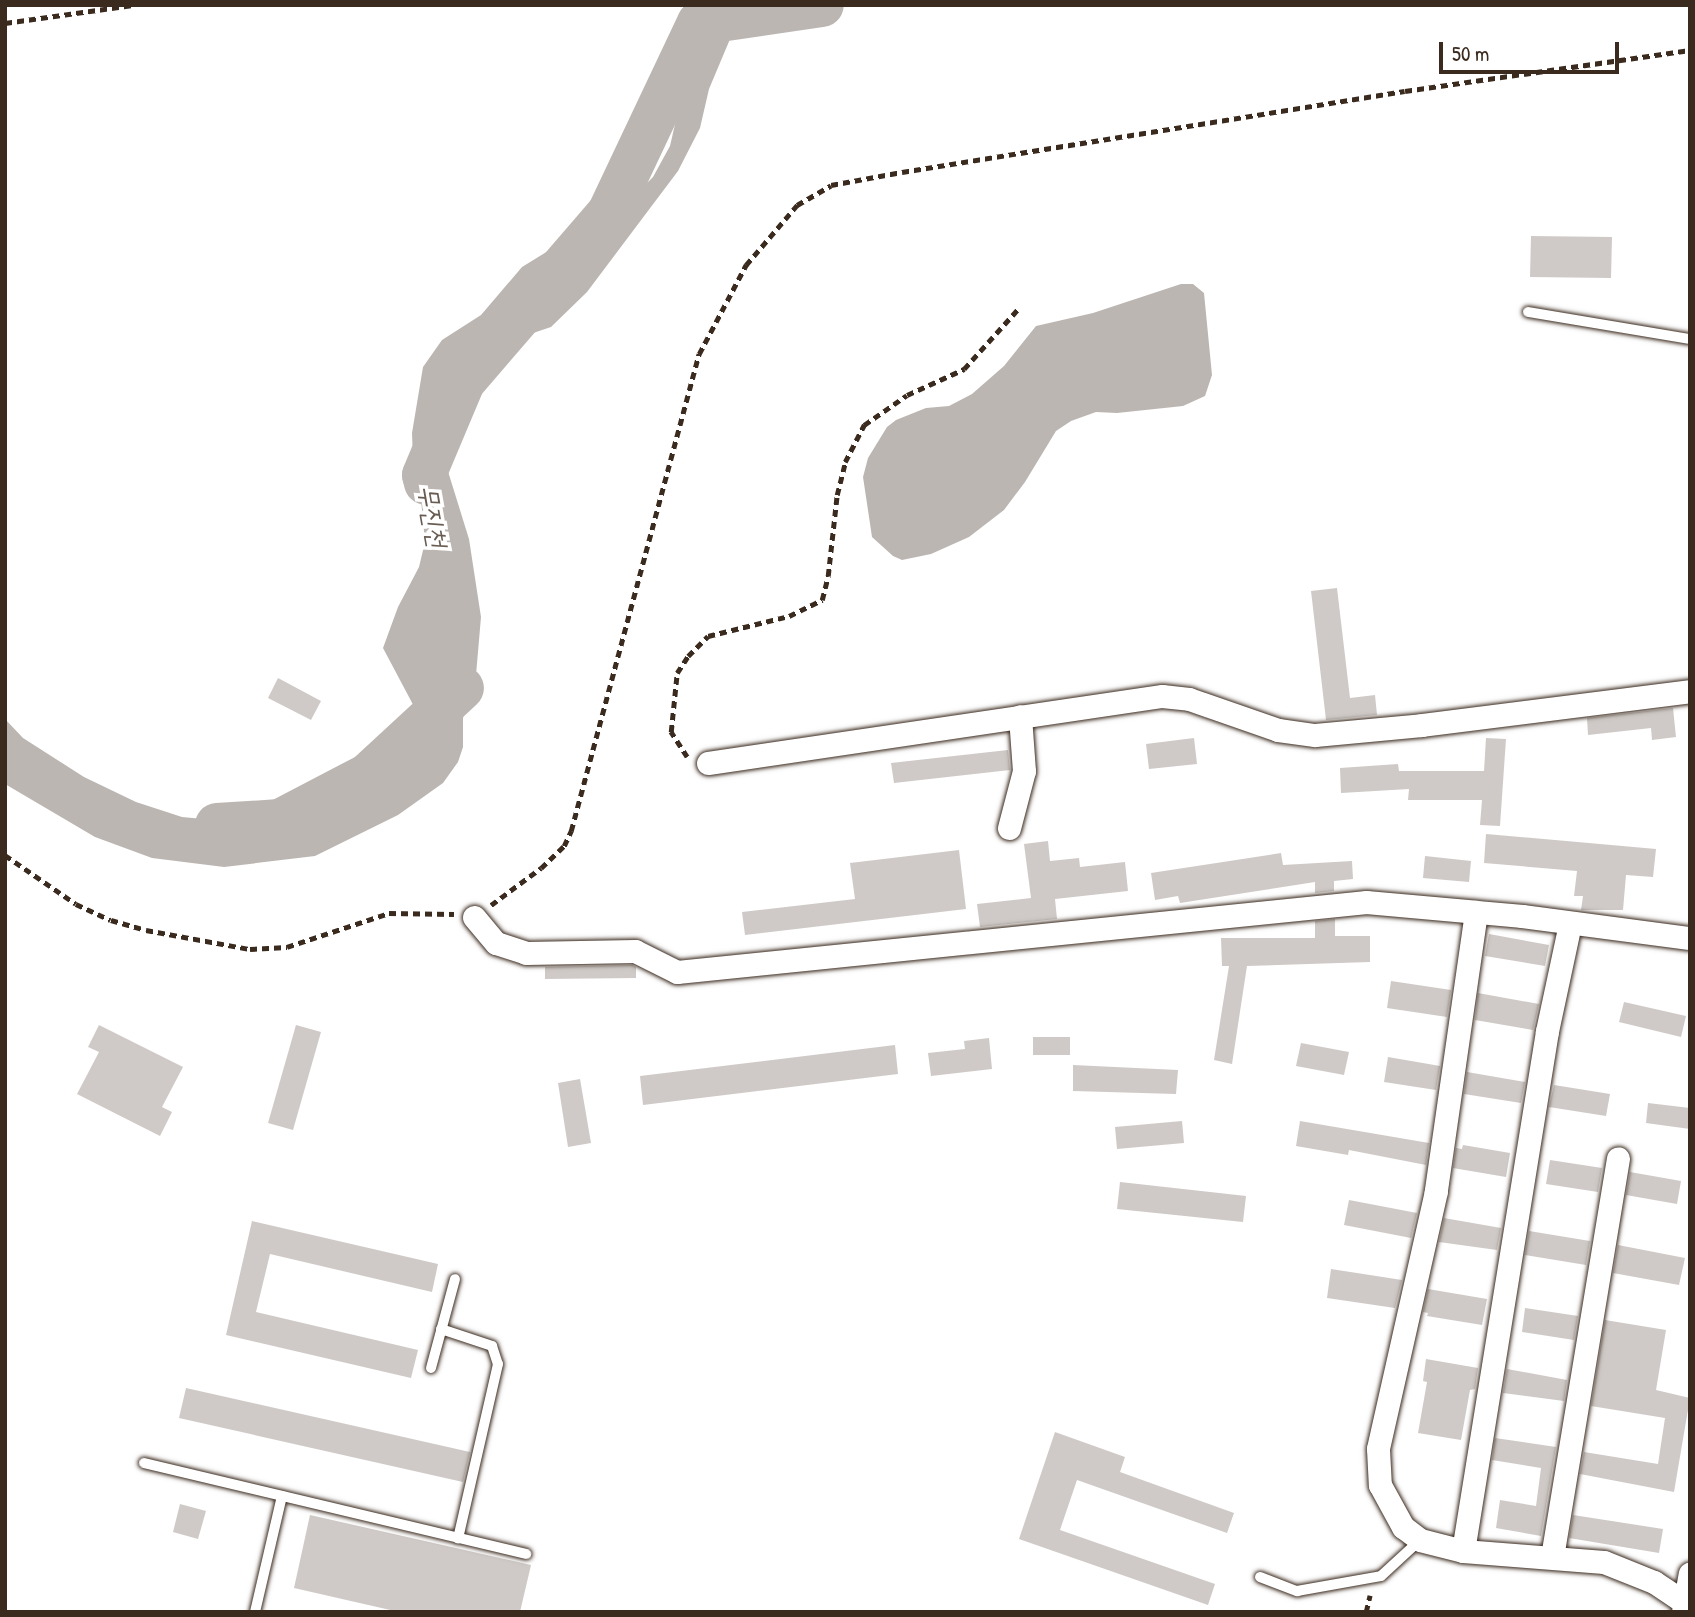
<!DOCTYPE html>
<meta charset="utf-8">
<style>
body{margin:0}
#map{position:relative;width:1695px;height:1617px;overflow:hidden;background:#fff;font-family:"Patrick Hand","Poor Story",sans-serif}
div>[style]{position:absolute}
.water>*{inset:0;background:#bcb6b3}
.river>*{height:44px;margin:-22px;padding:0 22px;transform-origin:22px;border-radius:22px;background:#bcb6b3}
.building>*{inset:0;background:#cfcac7}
.path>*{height:4.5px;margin-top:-2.25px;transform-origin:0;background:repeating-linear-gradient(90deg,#3b2a1e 0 7px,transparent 0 12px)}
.roads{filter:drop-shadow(0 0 2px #3b2a1e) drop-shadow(0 0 2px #3b2a1e)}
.service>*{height:10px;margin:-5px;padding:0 5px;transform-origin:5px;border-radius:5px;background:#fff}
.minor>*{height:23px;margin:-11.5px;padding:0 11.5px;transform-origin:11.5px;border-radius:11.5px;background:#fff}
span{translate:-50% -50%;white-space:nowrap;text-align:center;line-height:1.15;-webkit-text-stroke:7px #fff;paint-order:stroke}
.water-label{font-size:26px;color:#685b52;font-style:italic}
.frame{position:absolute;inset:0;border:7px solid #3b2a1e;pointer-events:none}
.scale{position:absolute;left:1439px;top:42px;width:180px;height:32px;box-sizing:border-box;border:4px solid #3b2a1e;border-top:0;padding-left:9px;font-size:21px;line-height:24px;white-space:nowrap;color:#3b2a1e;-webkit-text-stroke:5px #fff;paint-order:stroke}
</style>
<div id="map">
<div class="water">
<div style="clip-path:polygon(698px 5px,759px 5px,748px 11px,733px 32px,709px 89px,700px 128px,678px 171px,587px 292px,551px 327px,486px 349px,456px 365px,446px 386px,441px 408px,446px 465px,469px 539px,481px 617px,476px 675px,463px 718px,463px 747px,458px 762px,443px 783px,398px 815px,315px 856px,224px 867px,152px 858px,95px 837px,5px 784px,5px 719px,23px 738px,84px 777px,136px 802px,182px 817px,235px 822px,323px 819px,350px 808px,371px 793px,419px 736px,418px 714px,383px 648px,398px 607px,419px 567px,425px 542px,420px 489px,413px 461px,412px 433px,423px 367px,442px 340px,481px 315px,522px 267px,587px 227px,621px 210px,653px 177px,670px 146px,684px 85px,687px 33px)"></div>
<div style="clip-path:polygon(1181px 284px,1193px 284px,1204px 293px,1212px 375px,1205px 396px,1183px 406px,1117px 413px,1096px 412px,1071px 421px,1056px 431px,1025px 482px,1004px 510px,969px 537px,931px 554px,902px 560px,893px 556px,872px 537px,863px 477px,868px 458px,887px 427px,896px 420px,926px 408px,949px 406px,972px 394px,1004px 366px,1036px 326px,1093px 313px)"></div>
</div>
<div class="river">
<div style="left:426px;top:483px;width:8px;rotate:-104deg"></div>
<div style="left:424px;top:475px;width:101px;rotate:-67.2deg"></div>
<div style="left:463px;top:382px;width:223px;rotate:-49.2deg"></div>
<div style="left:609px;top:213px;width:210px;rotate:-64.7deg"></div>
<div style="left:699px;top:23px;width:124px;rotate:-8.3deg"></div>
<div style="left:217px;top:825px;width:63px;rotate:-3.6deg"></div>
<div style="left:280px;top:821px;width:99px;rotate:-27.6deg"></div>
<div style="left:368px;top:775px;width:128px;rotate:-42.8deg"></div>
</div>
<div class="building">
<div style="clip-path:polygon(1531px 236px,1612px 237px,1611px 278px,1530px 277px)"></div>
<div style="clip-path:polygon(1337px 588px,1350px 698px,1375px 695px,1377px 715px,1326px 720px,1311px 591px)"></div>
<div style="clip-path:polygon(278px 678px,321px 701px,311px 720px,268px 698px)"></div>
<div style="clip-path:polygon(1673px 708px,1676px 737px,1652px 740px,1651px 728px,1588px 735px,1587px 718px)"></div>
<div style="clip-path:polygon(1194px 738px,1197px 764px,1149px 769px,1146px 744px)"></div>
<div style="clip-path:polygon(1486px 738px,1506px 739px,1500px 826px,1480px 825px,1482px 800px,1408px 800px,1409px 789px,1341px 793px,1340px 768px,1398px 764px,1399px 771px,1484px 771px)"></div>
<div style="clip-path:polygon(1008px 750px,1010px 770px,894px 783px,891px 763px)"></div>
<div style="clip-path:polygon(1486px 834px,1656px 849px,1653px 877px,1626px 875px,1623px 910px,1581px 910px,1583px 896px,1574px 896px,1577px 871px,1484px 863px)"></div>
<div style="clip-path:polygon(1048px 841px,1050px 861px,1079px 858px,1080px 867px,1125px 862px,1128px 891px,1055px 899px,1057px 919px,980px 927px,977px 904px,1031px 898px,1024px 844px)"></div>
<div style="clip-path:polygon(959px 850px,966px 909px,745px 935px,742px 912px,855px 899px,850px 863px)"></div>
<div style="clip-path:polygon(1281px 853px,1283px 865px,1352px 861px,1353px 879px,1334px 881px,1334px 891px,1315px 893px,1315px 882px,1180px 903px,1178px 896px,1155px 900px,1151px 873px)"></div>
<div style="clip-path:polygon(1425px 856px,1471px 861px,1469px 882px,1423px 878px)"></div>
<div style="clip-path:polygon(1335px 919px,1335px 936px,1370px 936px,1370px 962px,1247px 966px,1232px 1064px,1214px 1060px,1229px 966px,1222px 966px,1221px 938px,1315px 938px,1315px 921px)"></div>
<div style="clip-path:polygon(1489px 934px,1549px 945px,1545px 966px,1485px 956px)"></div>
<div style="clip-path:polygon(632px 965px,636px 967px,636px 978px,545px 979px,545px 967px)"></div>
<div style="clip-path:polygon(1391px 981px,1451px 990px,1447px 1017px,1387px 1008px)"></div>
<div style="clip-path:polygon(1478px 993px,1539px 1004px,1533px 1030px,1475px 1020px)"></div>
<div style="clip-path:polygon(1624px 1002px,1686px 1016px,1681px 1037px,1619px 1022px)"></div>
<div style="clip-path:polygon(99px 1025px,183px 1067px,162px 1107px,172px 1112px,160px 1136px,77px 1094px,99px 1052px,88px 1047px)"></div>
<div style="clip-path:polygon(296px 1025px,321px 1032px,293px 1130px,268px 1123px)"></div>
<div style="clip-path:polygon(1033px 1037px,1070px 1037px,1070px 1055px,1033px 1055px)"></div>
<div style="clip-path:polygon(989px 1038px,992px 1069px,931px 1076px,928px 1053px,965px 1049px,964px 1041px)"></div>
<div style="clip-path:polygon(1301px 1043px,1349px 1052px,1344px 1075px,1296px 1066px)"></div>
<div style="clip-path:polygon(895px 1045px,898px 1074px,643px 1105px,640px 1076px)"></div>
<div style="clip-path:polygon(1388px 1057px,1440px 1066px,1436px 1090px,1384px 1082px)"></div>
<div style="clip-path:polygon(1073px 1065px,1178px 1070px,1176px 1094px,1073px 1091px)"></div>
<div style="clip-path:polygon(1467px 1072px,1525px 1082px,1521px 1103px,1464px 1094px)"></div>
<div style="clip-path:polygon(580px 1079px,591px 1143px,568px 1147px,558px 1083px)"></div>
<div style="clip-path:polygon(1554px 1085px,1610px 1094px,1606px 1116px,1549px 1107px)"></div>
<div style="clip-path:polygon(1648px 1103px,1690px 1108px,1690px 1129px,1646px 1123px)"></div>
<div style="clip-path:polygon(1182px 1121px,1184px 1143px,1117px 1149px,1115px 1127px)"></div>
<div style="clip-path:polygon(1300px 1121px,1429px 1143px,1426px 1165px,1349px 1150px,1348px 1155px,1296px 1146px)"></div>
<div style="clip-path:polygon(1463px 1145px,1510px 1153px,1506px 1177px,1453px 1168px,1456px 1148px,1462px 1149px)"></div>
<div style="clip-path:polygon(1550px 1160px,1602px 1168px,1598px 1192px,1546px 1184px)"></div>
<div style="clip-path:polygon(1630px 1172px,1681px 1181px,1677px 1204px,1626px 1195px)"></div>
<div style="clip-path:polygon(1120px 1182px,1246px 1196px,1243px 1222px,1117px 1209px)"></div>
<div style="clip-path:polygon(1349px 1200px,1417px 1213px,1411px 1238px,1344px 1225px)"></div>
<div style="clip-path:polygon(1444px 1218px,1501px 1228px,1497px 1250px,1439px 1242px)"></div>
<div style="clip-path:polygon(252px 1221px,438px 1264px,432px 1292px,270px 1254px,256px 1312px,418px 1350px,411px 1378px,226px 1335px)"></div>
<div style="clip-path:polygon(1529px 1231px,1590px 1241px,1586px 1265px,1525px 1255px)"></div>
<div style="clip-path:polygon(1618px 1245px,1685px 1258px,1679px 1285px,1613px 1273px)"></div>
<div style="clip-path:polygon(1331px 1269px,1402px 1280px,1395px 1308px,1327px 1298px)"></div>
<div style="clip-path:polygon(1428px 1289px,1487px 1299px,1482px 1325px,1427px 1316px,1428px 1313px,1423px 1312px)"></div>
<div style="clip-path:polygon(1525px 1308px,1578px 1316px,1574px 1340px,1522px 1332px)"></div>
<div style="clip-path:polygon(1605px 1320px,1666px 1330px,1656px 1390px,1690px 1398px,1674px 1492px,1580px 1474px,1584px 1452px,1658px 1464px,1665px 1418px,1591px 1406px)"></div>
<div style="clip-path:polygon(1426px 1359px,1478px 1368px,1475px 1389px,1470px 1390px,1461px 1440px,1418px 1433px,1427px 1382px,1423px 1381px)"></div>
<div style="clip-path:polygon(1507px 1369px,1567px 1380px,1564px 1401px,1503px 1393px)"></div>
<div style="clip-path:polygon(186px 1388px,470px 1452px,463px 1482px,179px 1418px)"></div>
<div style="clip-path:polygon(1055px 1432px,1125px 1457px,1120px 1472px,1234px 1513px,1227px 1533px,1077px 1480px,1060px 1530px,1215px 1584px,1208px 1605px,1019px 1539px)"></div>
<div style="clip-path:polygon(1495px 1438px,1556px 1447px,1541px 1536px,1496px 1528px,1500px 1500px,1536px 1506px,1541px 1468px,1492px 1460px)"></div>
<div style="clip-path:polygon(180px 1504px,206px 1511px,198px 1539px,173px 1532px)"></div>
<div style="clip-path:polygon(310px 1515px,531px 1565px,520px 1612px,399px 1612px,294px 1588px)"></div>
<div style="clip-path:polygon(1573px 1515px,1663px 1529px,1659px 1553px,1569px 1538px)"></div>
</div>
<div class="path">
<div style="left:5px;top:23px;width:129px;rotate:-8deg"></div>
<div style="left:687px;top:757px;width:30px;rotate:-123deg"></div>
<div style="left:671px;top:732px;width:59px;rotate:-84.2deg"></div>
<div style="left:677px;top:673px;width:20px;rotate:-57deg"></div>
<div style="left:688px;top:656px;width:28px;rotate:-45deg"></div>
<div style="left:708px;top:636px;width:83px;rotate:-13.9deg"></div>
<div style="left:789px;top:616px;width:37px;rotate:-26deg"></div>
<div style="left:822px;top:600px;width:25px;rotate:-76deg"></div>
<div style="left:828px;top:576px;width:81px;rotate:-83.7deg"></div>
<div style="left:837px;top:495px;width:34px;rotate:-76deg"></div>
<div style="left:845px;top:462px;width:42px;rotate:-62.8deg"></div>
<div style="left:864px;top:425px;width:52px;rotate:-34.9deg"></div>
<div style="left:907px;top:395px;width:63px;rotate:-24.5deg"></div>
<div style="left:964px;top:369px;width:81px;rotate:-48deg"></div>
<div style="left:5px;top:855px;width:86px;rotate:34.6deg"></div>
<div style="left:76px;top:904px;width:38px;rotate:25deg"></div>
<div style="left:111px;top:920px;width:36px;rotate:16deg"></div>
<div style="left:146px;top:930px;width:106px;rotate:10.4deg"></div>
<div style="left:250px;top:949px;width:37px;rotate:-3deg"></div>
<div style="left:287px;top:947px;width:108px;rotate:-18.4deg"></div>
<div style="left:389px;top:913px;width:65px;rotate:0.9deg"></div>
<div style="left:491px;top:905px;width:62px;rotate:-36.5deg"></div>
<div style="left:541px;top:868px;width:32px;rotate:-44deg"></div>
<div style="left:564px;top:846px;width:17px;rotate:-65deg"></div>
<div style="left:571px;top:831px;width:494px;rotate:-75deg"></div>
<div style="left:699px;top:354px;width:101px;rotate:-62.2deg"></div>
<div style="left:746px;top:265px;width:79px;rotate:-49.6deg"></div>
<div style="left:797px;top:205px;width:39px;rotate:-30deg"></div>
<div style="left:831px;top:185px;width:72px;rotate:-10.4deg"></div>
<div style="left:902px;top:172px;width:509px;rotate:-9.15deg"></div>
<div style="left:1405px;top:91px;width:288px;rotate:-8.2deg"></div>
<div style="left:1366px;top:1612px;width:17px;rotate:-77deg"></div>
</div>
<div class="roads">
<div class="service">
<div style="left:1528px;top:312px;width:164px;rotate:9.5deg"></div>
<div style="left:441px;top:1329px;width:54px;rotate:18.4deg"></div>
<div style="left:492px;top:1346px;width:19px;rotate:72deg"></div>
<div style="left:498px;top:1364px;width:179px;rotate:102.9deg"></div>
<div style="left:431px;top:1368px;width:92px;rotate:-74.9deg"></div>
<div style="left:144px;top:1463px;width:393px;rotate:13.4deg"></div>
<div style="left:1260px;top:1577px;width:40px;rotate:21deg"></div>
<div style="left:1297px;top:1591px;width:85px;rotate:-10.1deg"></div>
<div style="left:1381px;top:1576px;width:53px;rotate:-42.7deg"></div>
<div style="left:255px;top:1612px;width:119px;rotate:-76.9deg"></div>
</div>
<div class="minor">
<div style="left:708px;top:763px;width:459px;rotate:-8.4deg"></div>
<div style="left:1162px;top:696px;width:27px;rotate:6deg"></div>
<div style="left:1189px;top:699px;width:94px;rotate:19.2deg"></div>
<div style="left:1278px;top:730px;width:37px;rotate:8deg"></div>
<div style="left:1315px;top:735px;width:107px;rotate:-5.3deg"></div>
<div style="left:1422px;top:725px;width:270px;rotate:-7.2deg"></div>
<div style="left:1009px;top:828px;width:59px;rotate:-75.3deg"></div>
<div style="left:1024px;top:771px;width:55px;rotate:-94.2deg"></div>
<div style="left:1476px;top:912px;width:282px;rotate:98.2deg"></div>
<div style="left:1436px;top:1191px;width:264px;rotate:102.7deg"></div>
<div style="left:1378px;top:1449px;width:36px;rotate:87deg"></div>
<div style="left:1380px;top:1485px;width:48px;rotate:61.3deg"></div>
<div style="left:1403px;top:1527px;width:21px;rotate:37deg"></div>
<div style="left:1420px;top:1540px;width:44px;rotate:14.3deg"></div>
<div style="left:1463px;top:1551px;width:141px;rotate:4.5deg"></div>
<div style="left:1604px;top:1562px;width:54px;rotate:21.8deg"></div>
<div style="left:1654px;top:1582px;width:43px;rotate:33.7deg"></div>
<div style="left:474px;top:917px;width:34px;rotate:50deg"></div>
<div style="left:496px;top:943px;width:32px;rotate:18deg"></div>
<div style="left:526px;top:953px;width:109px;rotate:-1.1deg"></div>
<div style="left:635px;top:951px;width:47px;rotate:26.6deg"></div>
<div style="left:677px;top:972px;width:693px;rotate:-5.8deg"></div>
<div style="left:1366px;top:902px;width:157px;rotate:5.1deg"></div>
<div style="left:1522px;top:916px;width:169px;rotate:7.5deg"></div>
<div style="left:1463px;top:1551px;width:527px;rotate:-80.82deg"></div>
<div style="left:1547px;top:1031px;width:109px;rotate:-77.9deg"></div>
<div style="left:1552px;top:1557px;width:404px;rotate:-80.6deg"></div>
<div style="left:1683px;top:1612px;width:39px;rotate:-80deg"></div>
</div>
</div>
<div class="water-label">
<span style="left:433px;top:516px;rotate:80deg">무진천</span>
</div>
<div class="frame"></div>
<div class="scale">50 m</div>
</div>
